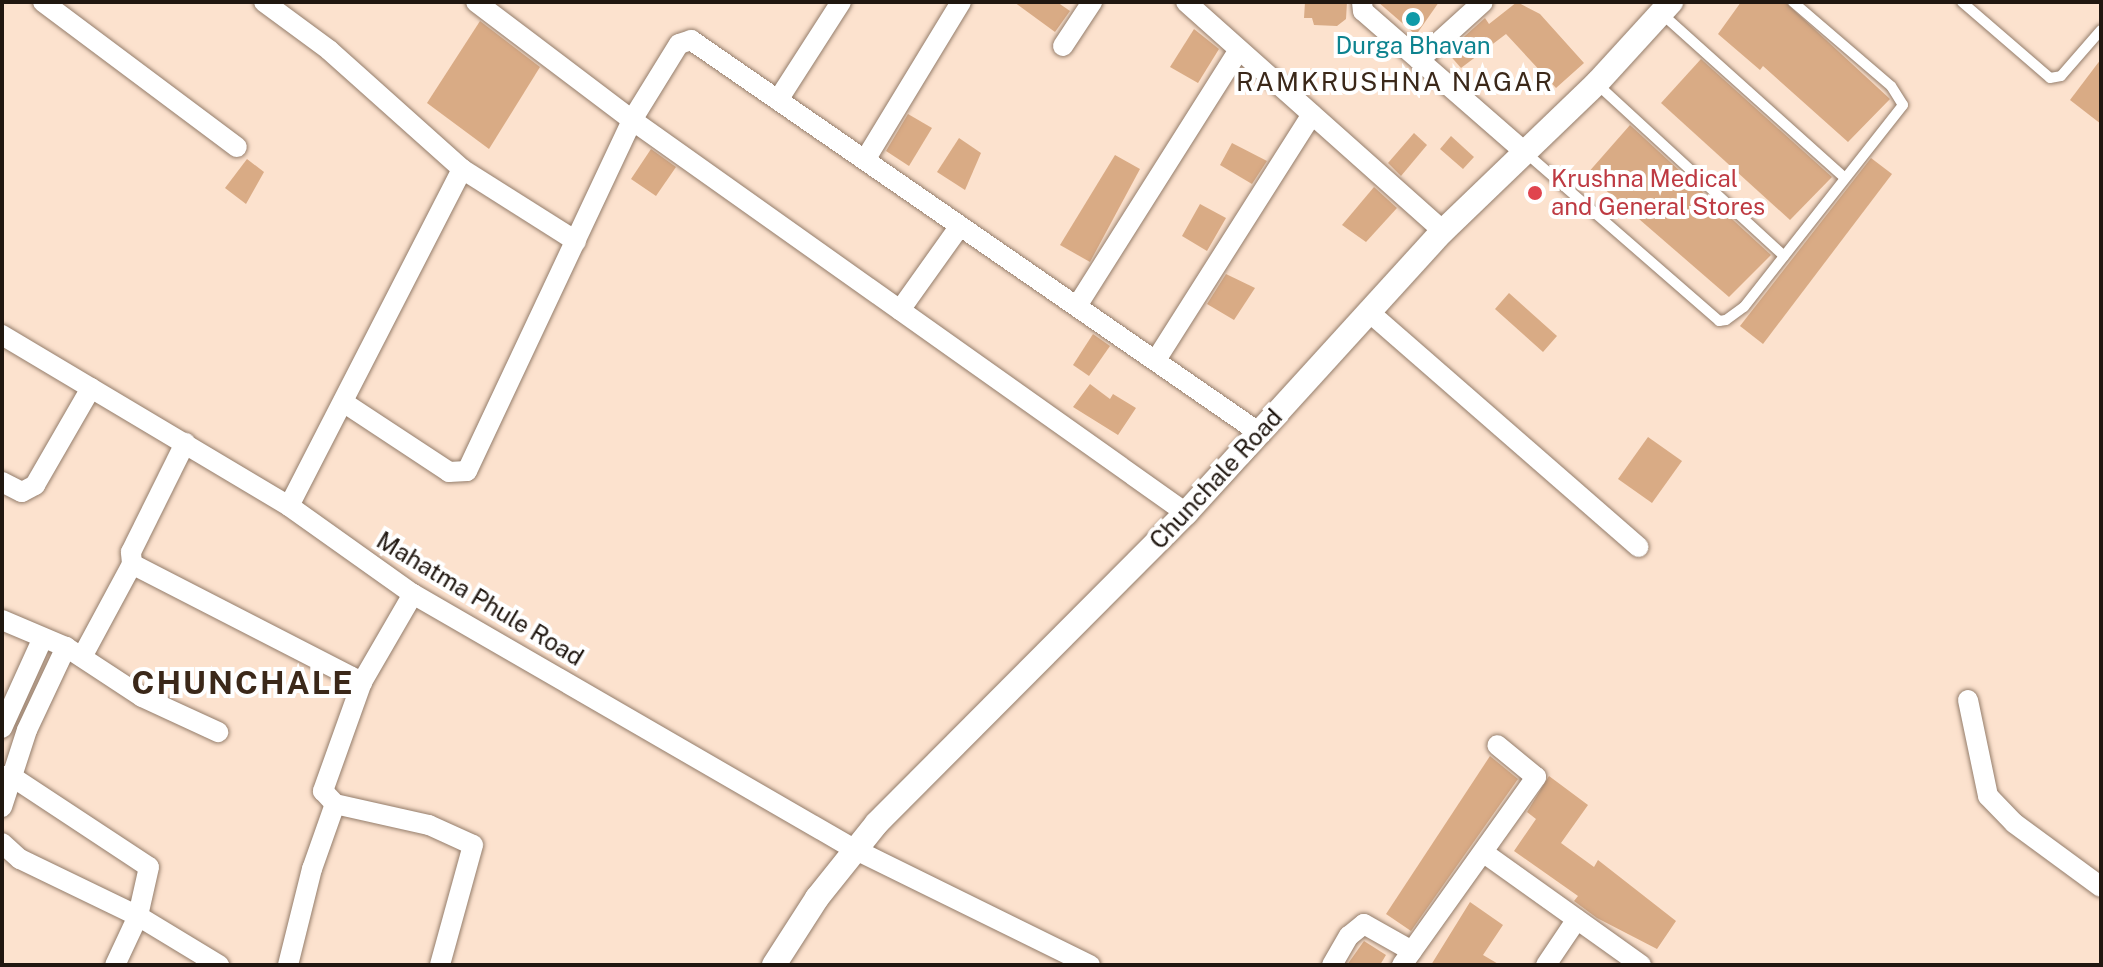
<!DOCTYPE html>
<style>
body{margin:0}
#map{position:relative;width:2103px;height:967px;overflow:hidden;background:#fce2ce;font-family:"Public Sans",sans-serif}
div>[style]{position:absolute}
.building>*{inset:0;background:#d9ab85}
.roads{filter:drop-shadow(0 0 2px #947d6b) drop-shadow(0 0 2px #947d6b)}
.service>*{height:10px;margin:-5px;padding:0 5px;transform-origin:5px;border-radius:5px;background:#fff}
.minor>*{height:20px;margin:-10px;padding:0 10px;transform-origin:10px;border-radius:10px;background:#fff}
.tertiary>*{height:24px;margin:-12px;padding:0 12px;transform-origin:12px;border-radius:12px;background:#fff}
.dots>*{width:22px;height:22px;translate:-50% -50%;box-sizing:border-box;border:4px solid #fff;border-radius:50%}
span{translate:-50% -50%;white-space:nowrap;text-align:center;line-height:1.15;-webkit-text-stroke:8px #fff;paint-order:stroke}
.culture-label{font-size:24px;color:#0d838f}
.health-label{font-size:24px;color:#be3a42}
.left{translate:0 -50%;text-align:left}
.street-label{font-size:24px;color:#201710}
.neighbourhood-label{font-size:26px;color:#3b2819;letter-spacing:2px}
.district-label{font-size:32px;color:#3b2819;font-weight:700;letter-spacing:2px}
.frame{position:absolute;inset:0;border:4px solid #201710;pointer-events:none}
</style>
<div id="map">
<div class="building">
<div style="clip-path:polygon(1014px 2px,1057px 2px,1070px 11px,1055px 32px)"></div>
<div style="clip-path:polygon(1305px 2px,1347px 2px,1346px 19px,1337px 26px,1314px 25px,1312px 18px,1304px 18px)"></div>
<div style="clip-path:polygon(1378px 2px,1439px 2px,1416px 35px)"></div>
<div style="clip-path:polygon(1517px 2px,1540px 14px,1584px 63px,1556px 88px,1506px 34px,1461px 68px,1447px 52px,1485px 18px,1489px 24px)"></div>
<div style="clip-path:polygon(1741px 2px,1785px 2px,1890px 99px,1848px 142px,1763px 66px,1760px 70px,1718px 34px)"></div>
<div style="clip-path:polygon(480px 21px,540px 67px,489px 149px,427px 103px)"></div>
<div style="clip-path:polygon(1194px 29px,1219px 49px,1198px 83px,1170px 67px)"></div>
<div style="clip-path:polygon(1701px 59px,1832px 177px,1790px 220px,1661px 103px)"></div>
<div style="clip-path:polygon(2101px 59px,2101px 124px,2070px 100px)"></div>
<div style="clip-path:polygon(908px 114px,932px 128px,909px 166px,886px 151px)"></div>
<div style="clip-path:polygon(1630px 125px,1771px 255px,1729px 297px,1587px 174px)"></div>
<div style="clip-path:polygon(1414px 133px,1427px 145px,1401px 176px,1388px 163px)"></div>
<div style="clip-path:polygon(1451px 136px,1474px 157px,1463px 169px,1440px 149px)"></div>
<div style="clip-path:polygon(959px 138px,981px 153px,965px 190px,937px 172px)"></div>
<div style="clip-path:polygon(1232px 143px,1267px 161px,1252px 184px,1220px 165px)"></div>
<div style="clip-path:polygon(651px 149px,676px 167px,656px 196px,631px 179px)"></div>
<div style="clip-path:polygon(1115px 155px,1140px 169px,1090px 262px,1060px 245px)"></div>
<div style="clip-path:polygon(1871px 158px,1892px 174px,1763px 344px,1740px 326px)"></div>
<div style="clip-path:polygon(247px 159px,264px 172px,246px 204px,225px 188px)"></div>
<div style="clip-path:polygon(1374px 187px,1397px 208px,1366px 242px,1342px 225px)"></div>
<div style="clip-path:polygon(1200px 204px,1226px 218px,1207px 251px,1182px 236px)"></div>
<div style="clip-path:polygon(1226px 274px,1255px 288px,1234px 320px,1207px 304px)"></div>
<div style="clip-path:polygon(1509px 293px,1557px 336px,1543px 352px,1495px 309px)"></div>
<div style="clip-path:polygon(1093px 334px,1110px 346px,1089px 376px,1073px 365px)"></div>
<div style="clip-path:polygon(1090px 384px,1110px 399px,1113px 394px,1136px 408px,1118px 435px,1073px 407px)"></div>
<div style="clip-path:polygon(1648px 437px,1682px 461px,1652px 503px,1618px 479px)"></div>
<div style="clip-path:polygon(1490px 756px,1518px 779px,1411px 931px,1386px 914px)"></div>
<div style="clip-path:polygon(1549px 776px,1588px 805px,1561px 843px,1594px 867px,1598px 860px,1676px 921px,1657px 949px,1597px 918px,1574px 901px,1578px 896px,1514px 851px,1536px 819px,1527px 812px)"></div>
<div style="clip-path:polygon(1470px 902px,1503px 925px,1483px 955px,1500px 965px,1431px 965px)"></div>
<div style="clip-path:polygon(1364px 941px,1386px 955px,1380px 965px,1347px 965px)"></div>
</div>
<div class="roads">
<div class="service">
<div style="left:1962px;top:2px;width:116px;rotate:40.8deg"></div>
<div style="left:2050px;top:78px;width:11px;rotate:-10deg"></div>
<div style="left:2061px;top:76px;width:61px;rotate:-49deg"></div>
<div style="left:1661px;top:13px;width:246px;rotate:41.9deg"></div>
<div style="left:1597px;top:84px;width:254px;rotate:42.6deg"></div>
<div style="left:1526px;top:153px;width:256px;rotate:41deg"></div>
<div style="left:1719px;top:321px;width:7px;rotate:-8deg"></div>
<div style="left:1726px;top:320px;width:22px;rotate:-36deg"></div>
<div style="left:1744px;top:307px;width:257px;rotate:-51.8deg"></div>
<div style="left:1903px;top:105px;width:22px;rotate:-122deg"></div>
<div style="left:1891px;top:86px;width:129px;rotate:-139.4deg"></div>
</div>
<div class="minor">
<div style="left:43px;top:2px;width:242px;rotate:36.8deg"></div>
<div style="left:264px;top:2px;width:81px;rotate:36.4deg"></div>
<div style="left:329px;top:50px;width:178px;rotate:41.8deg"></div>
<div style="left:462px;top:169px;width:135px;rotate:32.3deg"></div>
<div style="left:476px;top:2px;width:196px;rotate:37.1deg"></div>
<div style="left:632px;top:120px;width:679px;rotate:35.35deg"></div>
<div style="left:1186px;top:2px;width:344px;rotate:41.7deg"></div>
<div style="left:1362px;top:2px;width:9px;rotate:84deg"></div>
<div style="left:1363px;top:11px;width:216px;rotate:41.1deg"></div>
<div style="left:1063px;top:46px;width:53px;rotate:-56.6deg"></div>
<div style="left:1419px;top:60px;width:86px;rotate:-42.2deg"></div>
<div style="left:778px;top:100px;width:117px;rotate:-57.3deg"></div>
<div style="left:865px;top:160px;width:185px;rotate:-58.7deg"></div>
<div style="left:1077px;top:306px;width:303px;rotate:-57.7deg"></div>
<div style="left:900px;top:310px;width:103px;rotate:-54.5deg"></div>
<div style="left:1368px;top:311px;width:359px;rotate:41.1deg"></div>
<div style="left:2px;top:335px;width:334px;rotate:30.8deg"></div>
<div style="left:289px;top:506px;width:152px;rotate:35.4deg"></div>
<div style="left:413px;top:594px;width:509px;rotate:30.04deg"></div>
<div style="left:854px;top:849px;width:263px;rotate:26.2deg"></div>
<div style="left:1156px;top:360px;width:291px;rotate:-57.6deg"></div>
<div style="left:343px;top:402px;width:127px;rotate:33.4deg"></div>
<div style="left:449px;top:472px;width:18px;rotate:-3deg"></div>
<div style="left:467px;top:471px;width:388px;rotate:-64.8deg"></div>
<div style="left:632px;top:120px;width:89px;rotate:-58.3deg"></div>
<div style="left:679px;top:44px;width:13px;rotate:-18deg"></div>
<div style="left:691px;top:40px;width:693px;rotate:34.65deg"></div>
<div style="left:2px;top:482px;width:22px;rotate:27deg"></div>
<div style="left:22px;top:492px;width:15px;rotate:-28deg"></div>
<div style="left:35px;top:485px;width:112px;rotate:-60deg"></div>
<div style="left:289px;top:506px;width:379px;rotate:-62.8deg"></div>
<div style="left:132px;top:564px;width:259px;rotate:27.2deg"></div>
<div style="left:413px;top:594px;width:102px;rotate:120.1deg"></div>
<div style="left:362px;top:682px;width:116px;rotate:109.7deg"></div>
<div style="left:323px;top:791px;width:18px;rotate:47deg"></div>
<div style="left:335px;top:804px;width:96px;rotate:12.6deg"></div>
<div style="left:429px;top:825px;width:48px;rotate:24.4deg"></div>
<div style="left:473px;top:845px;width:124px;rotate:105.4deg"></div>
<div style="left:2px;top:620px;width:69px;rotate:22.9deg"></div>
<div style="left:66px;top:647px;width:91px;rotate:33.3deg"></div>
<div style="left:142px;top:697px;width:84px;rotate:24.7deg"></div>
<div style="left:82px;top:657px;width:106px;rotate:-61.7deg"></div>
<div style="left:132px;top:564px;width:12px;rotate:-95deg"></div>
<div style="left:131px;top:552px;width:122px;rotate:-63.6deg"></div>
<div style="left:1968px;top:700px;width:98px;rotate:78.2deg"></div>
<div style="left:1988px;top:796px;width:37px;rotate:46deg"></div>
<div style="left:2014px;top:823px;width:108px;rotate:36.3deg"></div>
<div style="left:2px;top:728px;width:97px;rotate:-65.6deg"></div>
<div style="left:2px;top:776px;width:9px"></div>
<div style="left:11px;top:776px;width:165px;rotate:33.4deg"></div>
<div style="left:149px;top:867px;width:50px;rotate:102.7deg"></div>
<div style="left:138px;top:916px;width:54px;rotate:115.1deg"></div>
<div style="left:2px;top:807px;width:81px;rotate:-72deg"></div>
<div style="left:27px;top:730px;width:92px;rotate:-64.8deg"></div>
<div style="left:2px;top:843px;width:24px;rotate:42deg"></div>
<div style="left:20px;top:859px;width:131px;rotate:25.8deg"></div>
<div style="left:138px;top:916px;width:95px;rotate:31.2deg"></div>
<div style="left:1484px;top:853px;width:193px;rotate:35.5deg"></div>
<div style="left:288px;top:965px;width:99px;rotate:-76deg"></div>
<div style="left:312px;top:869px;width:69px;rotate:-70.5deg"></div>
<div style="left:1332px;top:965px;width:34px;rotate:-60deg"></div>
<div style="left:1349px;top:936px;width:19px;rotate:-39deg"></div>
<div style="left:1364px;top:924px;width:55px;rotate:29.4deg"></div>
<div style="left:1402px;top:965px;width:231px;rotate:-54.5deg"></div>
<div style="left:1536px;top:777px;width:50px;rotate:-140.6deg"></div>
<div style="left:1546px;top:965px;width:55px;rotate:-56deg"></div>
</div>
<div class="tertiary">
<div style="left:774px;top:965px;width:80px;rotate:-57.3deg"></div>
<div style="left:817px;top:898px;width:96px;rotate:-51.3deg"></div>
<div style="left:877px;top:823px;width:438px;rotate:-45.1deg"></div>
<div style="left:1186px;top:513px;width:382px;rotate:-47.7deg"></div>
<div style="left:1443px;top:231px;width:214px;rotate:-43.9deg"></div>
<div style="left:1597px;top:83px;width:110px;rotate:-47.6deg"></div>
</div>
</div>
<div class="dots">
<div style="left:1413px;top:19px;background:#0f9aa8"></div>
<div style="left:1535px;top:193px;background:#e0444e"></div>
</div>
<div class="culture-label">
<span style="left:1413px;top:46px">Durga Bhavan</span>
</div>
<div class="health-label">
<span class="left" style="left:1551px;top:193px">Krushna Medical<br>and General Stores</span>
</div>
<div class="street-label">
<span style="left:1216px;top:479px;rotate:-47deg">Chunchale Road</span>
<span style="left:480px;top:599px;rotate:31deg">Mahatma Phule Road</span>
</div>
<div class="neighbourhood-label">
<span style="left:1395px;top:82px">RAMKRUSHNA NAGAR</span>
</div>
<div class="district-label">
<span style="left:243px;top:683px">CHUNCHALE</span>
</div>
<div class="frame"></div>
</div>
